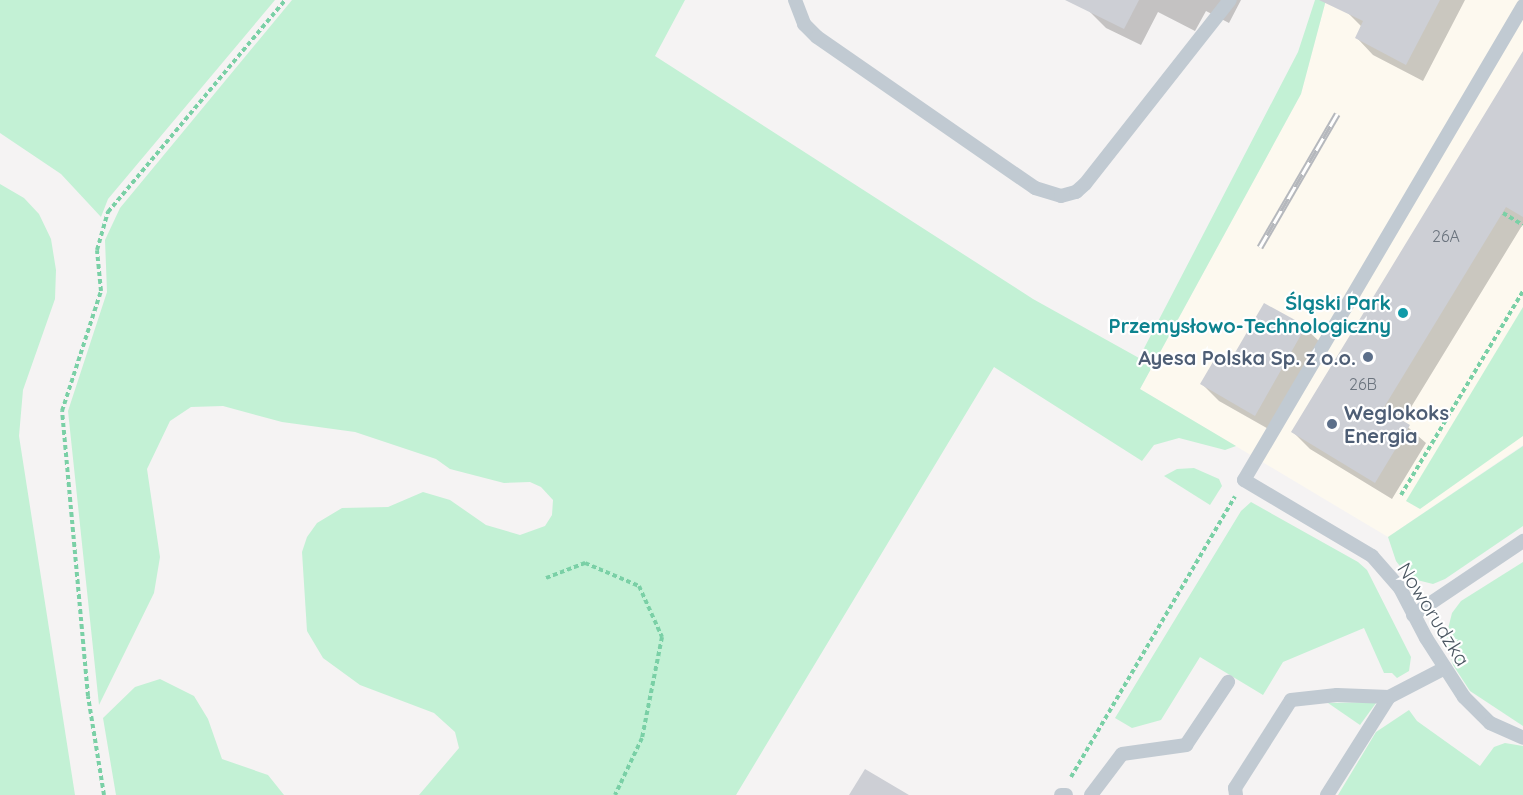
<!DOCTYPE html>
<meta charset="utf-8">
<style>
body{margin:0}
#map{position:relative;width:1523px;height:795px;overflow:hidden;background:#f5f3f3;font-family:Quicksand,sans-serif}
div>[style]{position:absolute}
.commercial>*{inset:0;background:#fdf9ef}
.green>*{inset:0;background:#c3f1d5}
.shadow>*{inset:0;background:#0003}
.building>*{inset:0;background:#cdcfd5}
.path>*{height:4px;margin-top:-2px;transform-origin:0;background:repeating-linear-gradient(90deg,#7ad0a6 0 4.5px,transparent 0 7.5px)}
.service>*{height:14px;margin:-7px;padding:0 7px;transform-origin:7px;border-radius:7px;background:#c1cad2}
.rail>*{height:7px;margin-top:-3.5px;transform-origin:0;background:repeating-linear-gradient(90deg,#fff 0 14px,#b5b8bd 0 28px);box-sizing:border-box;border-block:2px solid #b5b8bd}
.dots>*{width:16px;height:16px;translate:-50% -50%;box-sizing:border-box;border:3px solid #fff;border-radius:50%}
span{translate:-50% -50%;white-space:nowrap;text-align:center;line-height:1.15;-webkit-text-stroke:4.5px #fff;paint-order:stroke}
.number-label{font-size:16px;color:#6b747e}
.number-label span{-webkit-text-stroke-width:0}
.culture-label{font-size:20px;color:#0d838f;font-weight:700}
.right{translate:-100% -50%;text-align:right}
.service-label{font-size:20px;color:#4e5e75;font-weight:700}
.left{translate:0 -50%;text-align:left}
.street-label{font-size:20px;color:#4a5661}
</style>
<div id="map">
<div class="commercial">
<div style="clip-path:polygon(1326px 0,1523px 0,1523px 445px,1388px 537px,1140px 389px,1301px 94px)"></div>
</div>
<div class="green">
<div style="clip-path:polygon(0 0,275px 0,108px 199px,101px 217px,61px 174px,0 133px)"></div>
<div style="clip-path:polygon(292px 0,685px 0,655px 56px,1033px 299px,1139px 358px,1298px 52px,1315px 0,1326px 0,1301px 94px,1140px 389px,1236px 446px,1225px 450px,1179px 438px,1154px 445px,1142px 461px,994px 367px,736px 795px,419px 795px,459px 748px,455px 732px,434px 713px,360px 685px,323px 658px,307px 631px,302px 552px,307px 537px,317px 523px,342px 508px,388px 507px,423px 492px,450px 500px,486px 525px,520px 535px,545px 526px,552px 515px,553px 500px,541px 487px,530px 482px,504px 483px,450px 469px,436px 459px,355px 432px,282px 422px,223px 406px,191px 407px,170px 421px,147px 469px,160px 557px,154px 593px,99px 705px,68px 411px,107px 292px,105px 240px,120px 208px)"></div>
<div style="clip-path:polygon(0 184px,24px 198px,39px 214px,51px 239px,56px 270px,55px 299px,23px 390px,19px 436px,75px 795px,0 795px)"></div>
<div style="clip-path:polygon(1523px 307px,1523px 436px,1420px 509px,1406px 501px)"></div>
<div style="clip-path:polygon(1523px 446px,1523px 526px,1445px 579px,1433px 584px,1409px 578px,1396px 561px,1388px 537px)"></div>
<div style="clip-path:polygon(1194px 468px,1219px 479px,1222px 486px,1210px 505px,1164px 476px,1177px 469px)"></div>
<div style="clip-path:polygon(1251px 502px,1358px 562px,1367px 570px,1411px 657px,1409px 671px,1397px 678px,1392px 673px,1384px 673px,1364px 628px,1283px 662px,1263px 695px,1200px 657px,1161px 720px,1132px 728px,1115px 718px,1241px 511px)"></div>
<div style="clip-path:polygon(1523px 562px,1523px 726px,1470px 691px,1453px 665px,1446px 637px,1452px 613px,1461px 601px)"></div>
<div style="clip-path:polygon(160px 679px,194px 696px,208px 719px,222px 759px,268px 775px,284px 795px,116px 795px,103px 718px,135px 687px)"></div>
<div style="clip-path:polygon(1328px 703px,1375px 702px,1376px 703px,1360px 725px)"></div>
<div style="clip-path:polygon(1409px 710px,1417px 721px,1480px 766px,1494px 747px,1505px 743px,1523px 746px,1523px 795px,1338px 795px,1376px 732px)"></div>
</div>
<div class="shadow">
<div style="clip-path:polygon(1095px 0,1241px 0,1229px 23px,1206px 11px,1195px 31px,1158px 12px,1141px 45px,1106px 28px,1089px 11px)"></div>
<div style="clip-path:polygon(1352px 0,1465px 0,1423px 81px,1373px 55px,1357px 38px,1362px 27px,1348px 13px)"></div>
<div style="clip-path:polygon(1523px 63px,1523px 224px,1402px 422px,1426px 443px,1392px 499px,1310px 449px,1293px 432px)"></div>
<div style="clip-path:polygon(1305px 328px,1322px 344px,1272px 431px,1219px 401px,1202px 384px,1230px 365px)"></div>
</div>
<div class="building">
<div style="clip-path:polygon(1065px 0,1139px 0,1124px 29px)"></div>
<div style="clip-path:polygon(1319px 0,1440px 0,1406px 65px,1355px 38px,1363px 21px)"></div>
<div style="clip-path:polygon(1523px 51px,1523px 217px,1506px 207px,1383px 409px,1410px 425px,1375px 483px,1291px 432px)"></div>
<div style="clip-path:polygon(1264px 303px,1306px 326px,1255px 416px,1200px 384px,1217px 355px,1229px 363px)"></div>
<div style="clip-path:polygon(865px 769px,909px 795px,849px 795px)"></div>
</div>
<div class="path">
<div style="left:1503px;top:213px;width:23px;rotate:31deg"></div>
<div style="left:1401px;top:495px;width:238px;rotate:-59.1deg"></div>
<div style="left:546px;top:578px;width:42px;rotate:-21deg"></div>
<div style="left:585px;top:563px;width:59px;rotate:23.1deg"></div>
<div style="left:639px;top:586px;width:56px;rotate:65.7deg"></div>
<div style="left:662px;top:637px;width:103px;rotate:101.2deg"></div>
<div style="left:642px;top:738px;width:63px;rotate:115.3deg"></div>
<div style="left:1071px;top:777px;width:325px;rotate:-59.7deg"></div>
<div style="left:104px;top:795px;width:100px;rotate:-99.2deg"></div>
<div style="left:88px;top:696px;width:286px;rotate:-95.2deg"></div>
<div style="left:62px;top:411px;width:126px;rotate:-72deg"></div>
<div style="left:101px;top:291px;width:41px;rotate:-95.6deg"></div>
<div style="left:97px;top:250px;width:40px;rotate:-74deg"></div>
<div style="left:108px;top:212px;width:276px;rotate:-50.1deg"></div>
</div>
<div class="service">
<div style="left:795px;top:0;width:26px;rotate:69deg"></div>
<div style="left:804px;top:24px;width:18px;rotate:45deg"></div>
<div style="left:817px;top:37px;width:265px;rotate:34.7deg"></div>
<div style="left:1035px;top:188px;width:27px;rotate:17deg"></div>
<div style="left:1061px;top:196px;width:16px;rotate:-15deg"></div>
<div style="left:1076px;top:192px;width:12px;rotate:-42deg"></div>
<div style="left:1085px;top:184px;width:234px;rotate:-51.8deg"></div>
<div style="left:1523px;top:6px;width:550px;rotate:120.48deg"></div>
<div style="left:1244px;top:480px;width:149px;rotate:30.7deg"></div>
<div style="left:1372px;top:556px;width:43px;rotate:48.8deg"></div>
<div style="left:1400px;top:588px;width:56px;rotate:62.5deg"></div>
<div style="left:1426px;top:638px;width:70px;rotate:57.2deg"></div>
<div style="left:1464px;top:697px;width:37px;rotate:45deg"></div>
<div style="left:1490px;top:723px;width:36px;rotate:24deg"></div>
<div style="left:1413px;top:615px;width:133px;rotate:-33.9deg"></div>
<div style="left:1061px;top:795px;width:5px"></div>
<div style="left:1091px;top:795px;width:51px;rotate:-52.9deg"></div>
<div style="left:1122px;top:754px;width:65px;rotate:-8deg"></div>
<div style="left:1186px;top:745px;width:76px;rotate:-56.3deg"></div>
<div style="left:1236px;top:795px;width:7px;rotate:-98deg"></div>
<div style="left:1235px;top:788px;width:104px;rotate:-57.5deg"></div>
<div style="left:1291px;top:700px;width:46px;rotate:-6.2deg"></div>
<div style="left:1337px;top:695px;width:52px;rotate:2.2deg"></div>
<div style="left:1327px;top:795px;width:116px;rotate:-57.7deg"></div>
<div style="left:1389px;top:697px;width:63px;rotate:-27.4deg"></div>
</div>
<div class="rail">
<div style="left:1260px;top:247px;width:154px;rotate:-59.9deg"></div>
</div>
<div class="dots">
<div style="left:1403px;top:313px;background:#0f9aa8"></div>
<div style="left:1368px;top:357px;background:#5c6f8a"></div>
<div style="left:1332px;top:424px;background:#5c6f8a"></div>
</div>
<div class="number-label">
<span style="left:1446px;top:236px">26A</span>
<span style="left:1363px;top:384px">26B</span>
</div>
<div class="culture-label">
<span class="right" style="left:1391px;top:314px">Śląski Park<br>Przemysłowo-Technologiczny</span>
</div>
<div class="service-label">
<span class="right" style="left:1356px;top:357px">Ayesa Polska Sp. z o.o.</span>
<span class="left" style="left:1344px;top:424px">Weglokoks<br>Energia</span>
</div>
<div class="street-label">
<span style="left:1434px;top:614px;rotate:58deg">Noworudzka</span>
</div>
</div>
